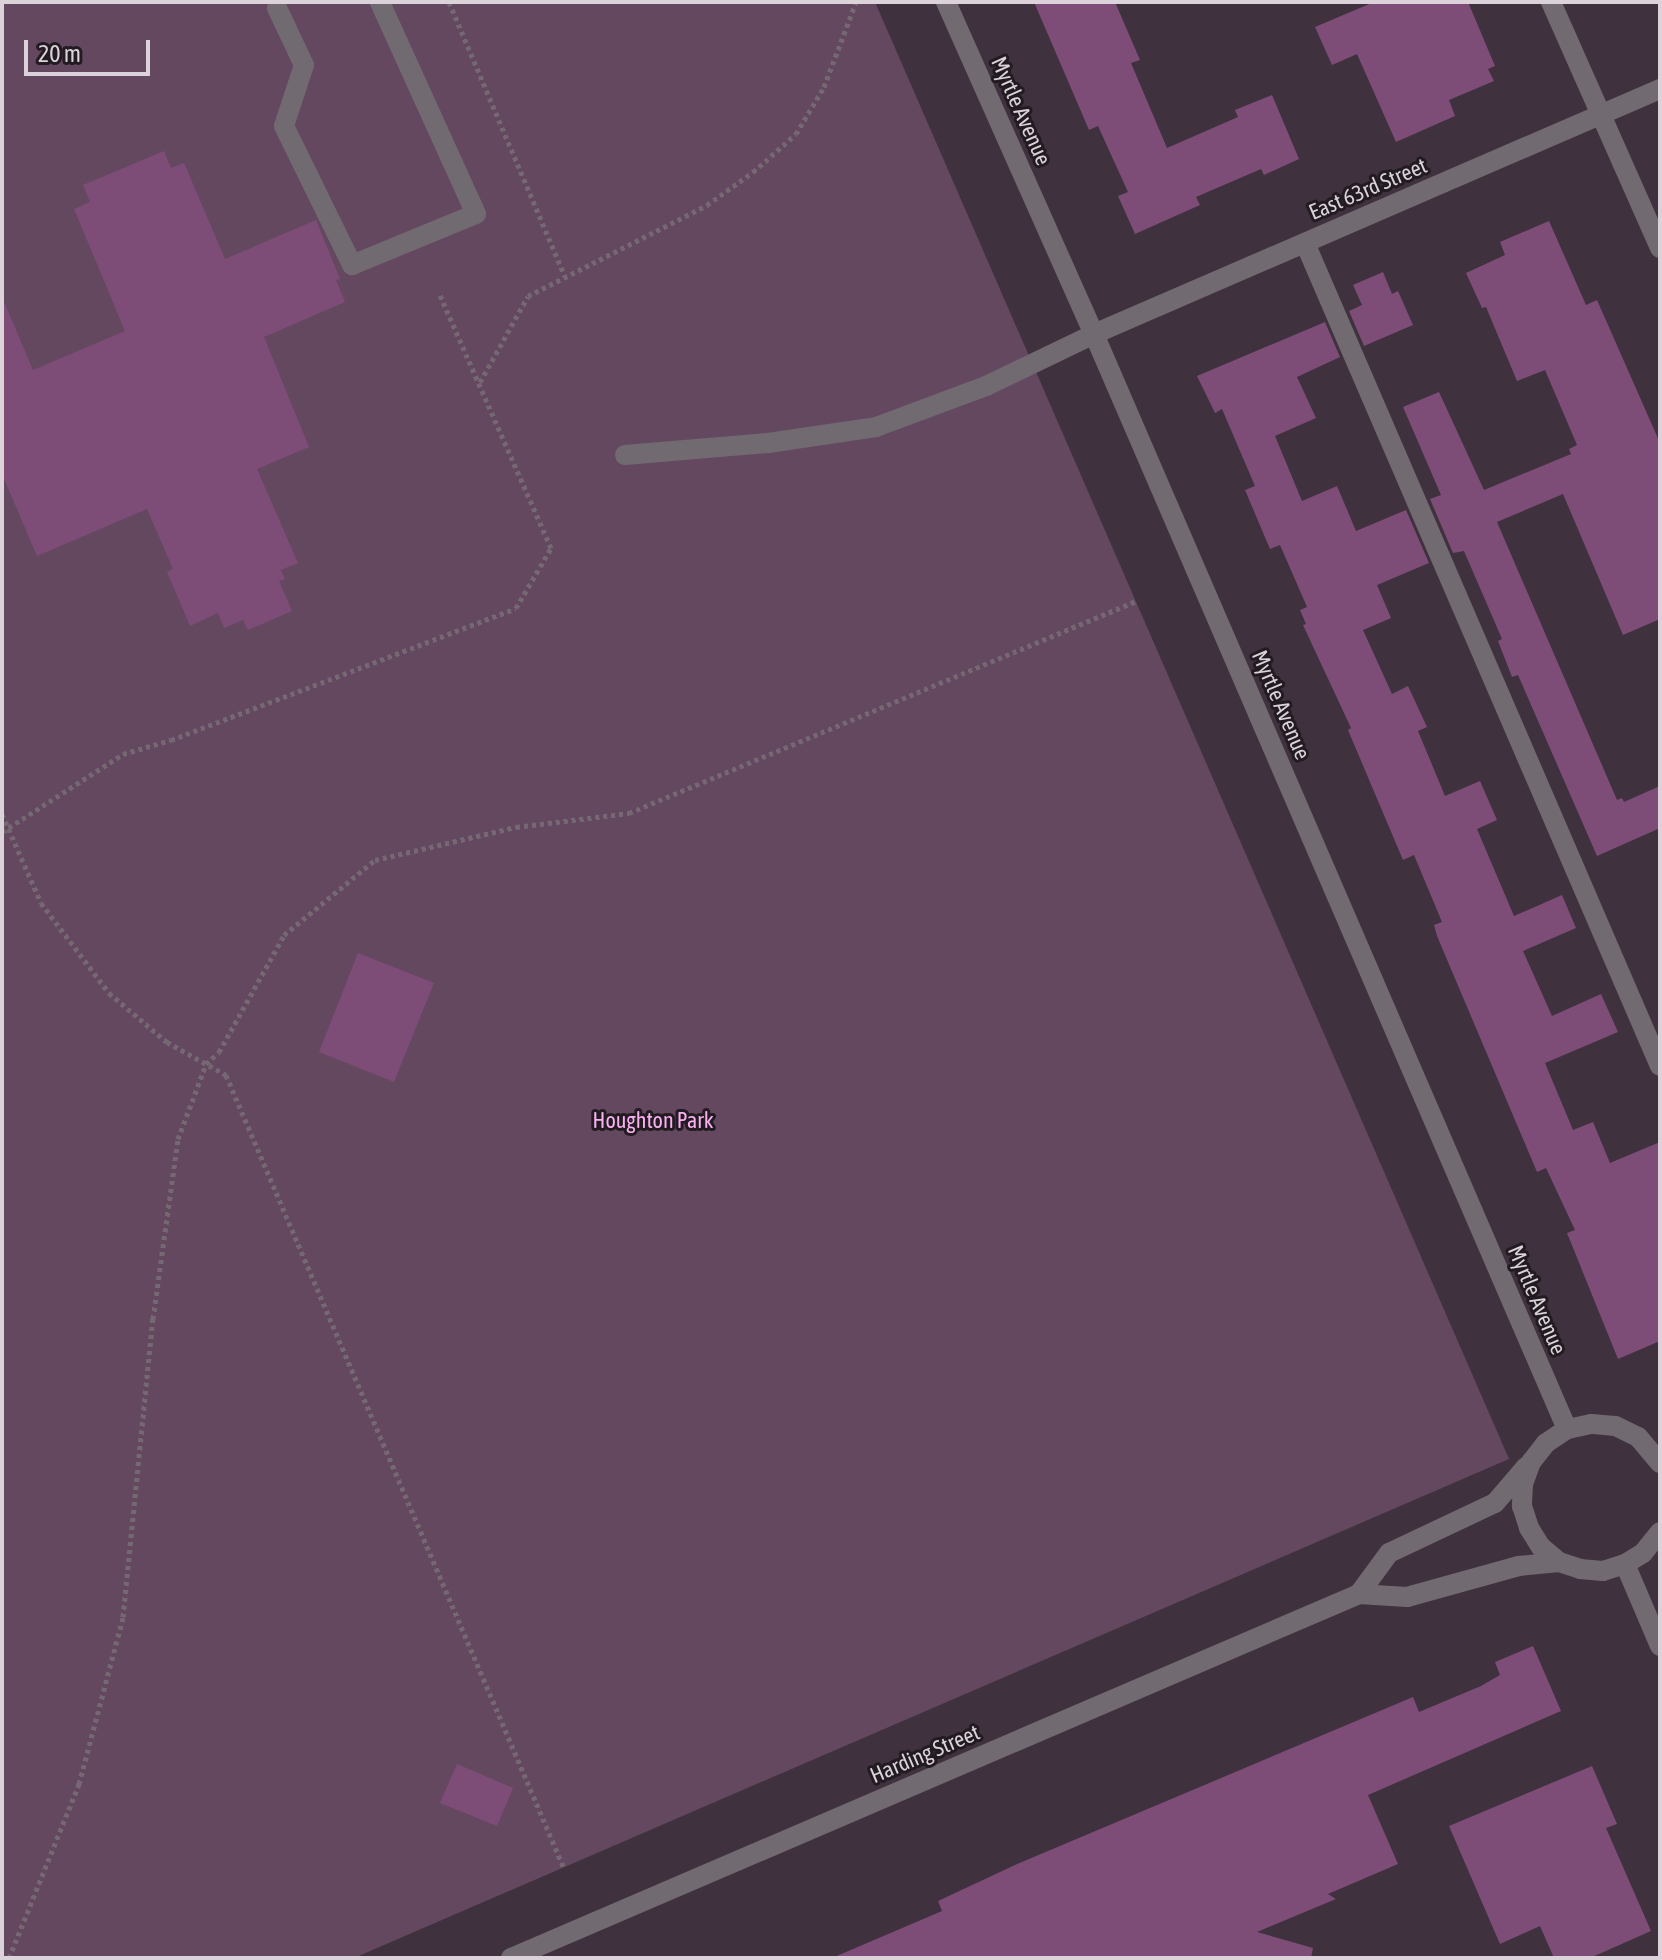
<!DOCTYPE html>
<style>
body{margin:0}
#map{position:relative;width:1662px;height:1960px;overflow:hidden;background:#40313e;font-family:"Asap Condensed",sans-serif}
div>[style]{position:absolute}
.green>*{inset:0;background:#644860}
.building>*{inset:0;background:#7d4d78}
.path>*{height:5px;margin-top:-2.5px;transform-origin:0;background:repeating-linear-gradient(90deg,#756873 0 4px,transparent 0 8px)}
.minor>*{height:20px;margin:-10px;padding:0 10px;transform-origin:10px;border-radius:10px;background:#726a71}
span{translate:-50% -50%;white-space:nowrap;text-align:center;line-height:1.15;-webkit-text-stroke:6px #221b21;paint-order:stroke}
.street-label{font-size:22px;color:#dbd2da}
.park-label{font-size:22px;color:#fab0f1}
.frame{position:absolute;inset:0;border:4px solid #dbd2da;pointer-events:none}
.scale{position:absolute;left:24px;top:40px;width:126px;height:36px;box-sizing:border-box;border:4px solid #dbd2da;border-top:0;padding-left:10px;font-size:24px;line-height:28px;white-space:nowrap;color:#dbd2da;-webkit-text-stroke:6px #221b21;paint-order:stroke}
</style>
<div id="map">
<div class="green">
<div style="clip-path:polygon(2px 2px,875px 2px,1509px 1459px,354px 1958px,2px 1958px)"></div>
</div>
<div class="building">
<div style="clip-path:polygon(1034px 2px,1115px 2px,1140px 60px,1131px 63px,1167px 148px,1238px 117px,1235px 110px,1272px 95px,1299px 159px,1264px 175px,1261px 169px,1196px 197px,1200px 205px,1135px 234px,1118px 196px,1128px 192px,1098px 126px,1089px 130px)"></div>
<div style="clip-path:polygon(1374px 2px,1468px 2px,1495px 66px,1488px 69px,1494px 81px,1449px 100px,1455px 116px,1396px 142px,1357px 54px,1332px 65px,1315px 27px)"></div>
<div style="clip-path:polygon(164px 151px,171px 168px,184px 163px,225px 259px,316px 220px,340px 279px,336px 280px,345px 302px,264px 337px,309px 447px,257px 469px,298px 563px,281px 570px,285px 579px,279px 581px,292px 611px,248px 630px,243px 620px,224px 628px,218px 613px,190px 626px,167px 572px,173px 569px,147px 509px,37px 556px,2px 474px,2px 297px,33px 370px,125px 331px,74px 209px,90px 202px,83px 185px)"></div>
<div style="clip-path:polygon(1549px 221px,1586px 305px,1597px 300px,1660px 443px,1660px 619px,1623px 635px,1563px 494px,1497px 522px,1617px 800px,1622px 798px,1624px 802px,1660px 786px,1660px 828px,1597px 856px,1518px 675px,1512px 677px,1498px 641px,1502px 639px,1464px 551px,1453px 553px,1430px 499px,1441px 495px,1403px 407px,1439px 392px,1484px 490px,1571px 454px,1569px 449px,1577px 445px,1545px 370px,1517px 381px,1486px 307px,1482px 308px,1466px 273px,1505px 255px,1500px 242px)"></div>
<div style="clip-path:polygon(1383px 272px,1392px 294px,1398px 291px,1413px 325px,1364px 346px,1349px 311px,1362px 305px,1353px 285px)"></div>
<div style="clip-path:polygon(1325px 322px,1340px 357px,1297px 377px,1316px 418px,1275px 436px,1302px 501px,1337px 486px,1356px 531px,1406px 510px,1429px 563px,1377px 585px,1391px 618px,1363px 630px,1392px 694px,1408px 686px,1427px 727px,1418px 731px,1445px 796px,1480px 781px,1497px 820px,1477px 829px,1514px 916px,1562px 895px,1576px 928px,1523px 951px,1552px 1016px,1601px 994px,1618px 1032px,1545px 1063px,1573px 1130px,1593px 1122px,1610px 1163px,1660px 1142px,1660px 1341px,1618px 1359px,1567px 1233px,1575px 1230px,1546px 1168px,1537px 1172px,1437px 936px,1434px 925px,1442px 922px,1414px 855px,1403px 860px,1348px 730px,1351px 728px,1303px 625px,1306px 624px,1300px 610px,1307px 607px,1280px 545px,1270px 549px,1245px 490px,1255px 486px,1222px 409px,1215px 413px,1197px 376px)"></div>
<div style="clip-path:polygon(358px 953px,434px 983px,394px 1082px,319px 1052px)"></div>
<div style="clip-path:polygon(1533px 1646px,1561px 1711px,1368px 1795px,1398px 1864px,1328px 1894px,1336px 1899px,1257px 1932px,1313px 1948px,1311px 1958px,832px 1958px,942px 1911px,938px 1901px,1015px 1865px,1413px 1697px,1419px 1712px,1481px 1686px,1500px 1675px,1495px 1662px)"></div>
<div style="clip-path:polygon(457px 1764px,513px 1788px,497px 1826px,440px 1803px)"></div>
<div style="clip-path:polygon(1592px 1766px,1617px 1824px,1606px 1828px,1651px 1931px,1590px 1958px,1554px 1958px,1540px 1926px,1500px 1944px,1449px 1826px)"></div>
</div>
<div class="path">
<div style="left:449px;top:2px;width:298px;rotate:67.1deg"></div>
<div style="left:480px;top:382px;width:98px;rotate:-60.8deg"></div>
<div style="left:528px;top:296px;width:201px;rotate:-26.9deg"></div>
<div style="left:707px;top:205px;width:57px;rotate:-35.7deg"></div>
<div style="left:753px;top:172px;width:57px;rotate:-41.5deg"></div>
<div style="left:796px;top:134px;width:55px;rotate:-59.2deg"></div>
<div style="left:824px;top:87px;width:91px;rotate:-69.4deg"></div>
<div style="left:2px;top:814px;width:97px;rotate:66.3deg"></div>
<div style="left:41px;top:903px;width:113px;rotate:52.9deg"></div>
<div style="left:109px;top:993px;width:76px;rotate:40.2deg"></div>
<div style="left:167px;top:1042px;width:68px;rotate:29.2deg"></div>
<div style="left:226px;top:1075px;width:860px;rotate:66.92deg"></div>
<div style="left:2px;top:832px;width:144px;rotate:-32.8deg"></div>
<div style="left:123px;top:754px;width:50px;rotate:-16.3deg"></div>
<div style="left:171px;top:740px;width:369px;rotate:-20.9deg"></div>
<div style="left:516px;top:608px;width:69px;rotate:-59.7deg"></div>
<div style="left:551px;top:548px;width:276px;rotate:-113.7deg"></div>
<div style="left:9px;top:1958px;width:188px;rotate:-68.1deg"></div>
<div style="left:79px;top:1784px;width:173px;rotate:-75.2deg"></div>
<div style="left:123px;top:1617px;width:300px;rotate:-84.3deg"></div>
<div style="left:153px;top:1319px;width:182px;rotate:-82.1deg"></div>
<div style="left:178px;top:1139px;width:80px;rotate:-69.5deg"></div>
<div style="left:206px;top:1064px;width:18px;rotate:-43deg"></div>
<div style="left:219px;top:1052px;width:134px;rotate:-60.9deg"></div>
<div style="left:284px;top:935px;width:118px;rotate:-39.5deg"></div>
<div style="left:375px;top:860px;width:145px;rotate:-13.2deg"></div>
<div style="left:516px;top:827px;width:114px;rotate:-7.1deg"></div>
<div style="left:629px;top:813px;width:550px;rotate:-22.69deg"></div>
</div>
<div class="minor">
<div style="left:946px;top:2px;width:363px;rotate:66deg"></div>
<div style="left:1094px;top:334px;width:1193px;rotate:66.64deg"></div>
<div style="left:1551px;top:2px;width:269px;rotate:66.1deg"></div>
<div style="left:277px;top:8px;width:63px;rotate:64.7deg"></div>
<div style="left:304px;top:65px;width:64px;rotate:108.2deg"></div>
<div style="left:284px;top:126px;width:155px;rotate:63.9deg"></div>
<div style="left:352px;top:265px;width:134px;rotate:-22.4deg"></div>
<div style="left:476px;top:214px;width:233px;rotate:-114.4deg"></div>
<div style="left:1305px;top:243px;width:896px;rotate:66.67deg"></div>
<div style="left:625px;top:455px;width:144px;rotate:-4.8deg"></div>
<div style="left:768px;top:443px;width:109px;rotate:-8.4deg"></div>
<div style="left:876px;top:427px;width:117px;rotate:-20.4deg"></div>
<div style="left:986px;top:386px;width:120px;rotate:-25.7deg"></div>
<div style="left:1094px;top:334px;width:617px;rotate:-23.41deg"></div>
<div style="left:1660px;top:1463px;width:34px;rotate:-130deg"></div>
<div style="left:1638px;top:1437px;width:25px;rotate:-154deg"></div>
<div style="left:1615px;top:1426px;width:24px;rotate:-175deg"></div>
<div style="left:1591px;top:1424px;width:25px;rotate:168deg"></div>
<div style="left:1567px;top:1429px;width:25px;rotate:146deg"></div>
<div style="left:1546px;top:1443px;width:24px;rotate:128deg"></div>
<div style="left:1531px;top:1462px;width:23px;rotate:110deg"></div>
<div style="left:1523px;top:1484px;width:22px;rotate:93deg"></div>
<div style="left:1522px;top:1506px;width:23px;rotate:72deg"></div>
<div style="left:1529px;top:1528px;width:22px;rotate:58deg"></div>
<div style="left:1541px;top:1547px;width:23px;rotate:40deg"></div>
<div style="left:1559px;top:1562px;width:22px;rotate:18deg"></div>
<div style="left:1580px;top:1569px;width:23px;rotate:5deg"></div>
<div style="left:1603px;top:1571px;width:23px;rotate:-18deg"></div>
<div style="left:1625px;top:1564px;width:21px;rotate:-31deg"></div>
<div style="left:1643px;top:1553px;width:27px;rotate:-51deg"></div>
<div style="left:1625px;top:1564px;width:89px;rotate:66.9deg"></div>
<div style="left:1359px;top:1594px;width:51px;rotate:-53.8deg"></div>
<div style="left:1389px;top:1553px;width:117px;rotate:-25.3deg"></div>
<div style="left:1495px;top:1503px;width:48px;rotate:-49.3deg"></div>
<div style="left:511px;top:1958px;width:923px;rotate:-23.23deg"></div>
<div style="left:1359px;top:1594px;width:48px;rotate:3.6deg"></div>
<div style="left:1407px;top:1597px;width:116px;rotate:-15.5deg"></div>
<div style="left:1519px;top:1566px;width:40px;rotate:-5.7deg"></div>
</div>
<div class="street-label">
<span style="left:1021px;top:111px;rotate:66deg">Myrtle Avenue</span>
<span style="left:1368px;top:189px;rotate:-23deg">East 63rd Street</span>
<span style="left:1281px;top:705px;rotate:67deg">Myrtle Avenue</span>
<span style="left:1537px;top:1300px;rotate:67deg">Myrtle Avenue</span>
<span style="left:925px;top:1754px;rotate:-23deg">Harding Street</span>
</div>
<div class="park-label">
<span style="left:653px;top:1121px">Houghton Park</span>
</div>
<div class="frame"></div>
<div class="scale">20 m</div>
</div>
